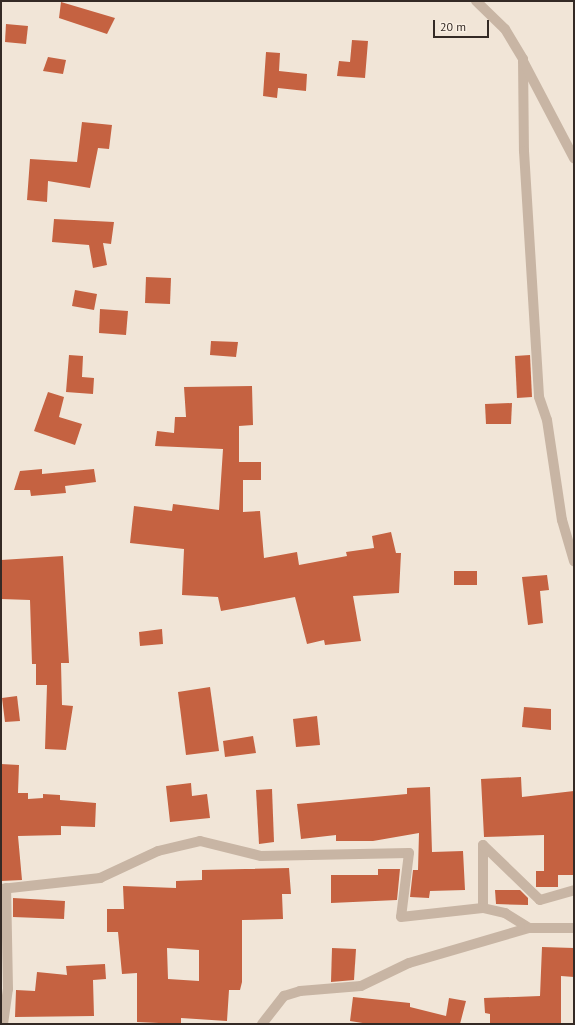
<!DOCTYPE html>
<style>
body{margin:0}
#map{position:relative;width:575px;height:1025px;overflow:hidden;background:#f1e5d7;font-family:"PT Sans",sans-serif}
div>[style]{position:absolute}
.building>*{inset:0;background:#c56241}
.street>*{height:10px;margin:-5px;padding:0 5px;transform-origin:5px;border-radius:5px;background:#c8b5a4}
span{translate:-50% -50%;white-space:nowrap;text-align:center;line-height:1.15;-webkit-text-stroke:3px #f9efe3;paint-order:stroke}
.frame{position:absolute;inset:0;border:2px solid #342a25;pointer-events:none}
.scale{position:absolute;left:433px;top:20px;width:56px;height:18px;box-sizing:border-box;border:2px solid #342a25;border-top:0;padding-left:5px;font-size:12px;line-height:14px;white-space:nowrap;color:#342a25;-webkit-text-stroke:3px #f9efe3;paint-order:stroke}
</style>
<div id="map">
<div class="building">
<div style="clip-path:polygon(61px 2px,115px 18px,107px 34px,59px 18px)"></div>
<div style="clip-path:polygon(6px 24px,28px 26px,26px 44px,5px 42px)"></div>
<div style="clip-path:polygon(352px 40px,368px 41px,365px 78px,337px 76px,339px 61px,350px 62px)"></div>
<div style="clip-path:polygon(266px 52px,280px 53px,279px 71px,307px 74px,306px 91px,278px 88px,277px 98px,263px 96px)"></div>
<div style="clip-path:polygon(48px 57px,66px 60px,63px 74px,43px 71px)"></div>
<div style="clip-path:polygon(82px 122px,112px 125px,109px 149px,98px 148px,90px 188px,48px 181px,47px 202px,27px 200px,30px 159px,77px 162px)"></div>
<div style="clip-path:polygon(54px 219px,114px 222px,111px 244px,103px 243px,107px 265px,93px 268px,89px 245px,52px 242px)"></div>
<div style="clip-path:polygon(146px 277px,171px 278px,170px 304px,145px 303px)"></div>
<div style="clip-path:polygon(75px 290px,97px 294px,94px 310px,72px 306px)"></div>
<div style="clip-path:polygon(100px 309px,128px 311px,126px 335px,99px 333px)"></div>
<div style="clip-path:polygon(211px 341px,238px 342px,236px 357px,210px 355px)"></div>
<div style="clip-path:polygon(69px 355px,83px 356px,82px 377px,94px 378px,93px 394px,66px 392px)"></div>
<div style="clip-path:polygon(530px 355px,532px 397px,517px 398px,515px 356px)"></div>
<div style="clip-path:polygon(252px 386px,253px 425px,239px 426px,239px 462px,261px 462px,261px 480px,243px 480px,243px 512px,260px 511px,264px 558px,297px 552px,299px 565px,347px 556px,346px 552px,374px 548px,372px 536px,391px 532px,396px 553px,401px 553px,399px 593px,353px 596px,361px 641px,325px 645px,324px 640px,307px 644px,295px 597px,221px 611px,218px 597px,182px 595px,184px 549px,130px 543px,134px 506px,172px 511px,173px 504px,219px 510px,223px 449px,155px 446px,157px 431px,174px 433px,175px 417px,186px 417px,184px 387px)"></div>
<div style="clip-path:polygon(48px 392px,64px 397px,59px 417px,82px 424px,75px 445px,34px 431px)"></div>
<div style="clip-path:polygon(512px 403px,511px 424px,486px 424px,485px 404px)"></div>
<div style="clip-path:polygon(42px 469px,42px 474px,94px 469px,96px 482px,65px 486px,66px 493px,31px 496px,30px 490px,14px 490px,20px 471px)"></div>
<div style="clip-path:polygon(63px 556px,69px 663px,61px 663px,62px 705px,73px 706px,66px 750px,45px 749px,47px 685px,36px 685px,36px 664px,32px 664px,30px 600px,1px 599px,1px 560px)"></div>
<div style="clip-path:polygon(454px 571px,477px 571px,477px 585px,454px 585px)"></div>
<div style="clip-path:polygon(547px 575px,549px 590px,540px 591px,543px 623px,528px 625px,522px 577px)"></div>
<div style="clip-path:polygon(162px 629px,163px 644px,140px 646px,139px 632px)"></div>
<div style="clip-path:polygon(210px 687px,219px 751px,186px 755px,178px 692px)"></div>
<div style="clip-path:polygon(17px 696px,20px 721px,5px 722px,2px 698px)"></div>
<div style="clip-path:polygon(524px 707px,551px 709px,551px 730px,522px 727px)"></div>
<div style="clip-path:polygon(317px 716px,320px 745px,296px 747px,293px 719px)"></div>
<div style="clip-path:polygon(253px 736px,256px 753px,225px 757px,223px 741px)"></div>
<div style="clip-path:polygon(1px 764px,19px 765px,18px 793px,28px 793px,28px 799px,43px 798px,43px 794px,60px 795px,60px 800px,96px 803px,95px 827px,61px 826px,61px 835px,18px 836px,22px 880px,1px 881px)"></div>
<div style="clip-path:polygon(521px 777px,522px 797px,574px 791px,574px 875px,558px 875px,558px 887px,536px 887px,536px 871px,544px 871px,544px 835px,484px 837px,481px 779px)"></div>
<div style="clip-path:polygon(191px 783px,192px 796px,207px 794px,210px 818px,170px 822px,166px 786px)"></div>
<div style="clip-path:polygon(430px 787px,432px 852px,463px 851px,465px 890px,430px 891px,429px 898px,410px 897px,413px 870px,418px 870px,419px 833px,373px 841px,336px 841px,336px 835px,301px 839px,297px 804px,407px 794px,407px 788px)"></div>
<div style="clip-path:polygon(272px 789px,274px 842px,259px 844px,256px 790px)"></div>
<div style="clip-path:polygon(evenodd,289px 868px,291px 894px,282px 894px,283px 919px,242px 920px,242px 982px,240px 990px,229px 990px,227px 1021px,181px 1018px,181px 1024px,137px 1022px,137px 973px,122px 974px,118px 932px,107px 932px,107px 909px,124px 909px,123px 886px,176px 888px,176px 881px,202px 880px,202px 870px,289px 868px,167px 948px,199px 950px,199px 981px,168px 979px,167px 948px)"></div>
<div style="clip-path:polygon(378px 869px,400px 869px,397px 900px,331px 903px,331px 875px,378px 875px)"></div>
<div style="clip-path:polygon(495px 890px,520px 890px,528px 898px,528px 905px,496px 904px)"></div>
<div style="clip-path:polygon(13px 898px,65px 901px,64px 919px,13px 917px)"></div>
<div style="clip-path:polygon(542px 947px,574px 948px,574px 977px,561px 976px,561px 1024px,490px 1024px,490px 1014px,485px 1013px,484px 998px,540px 996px)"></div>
<div style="clip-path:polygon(332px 948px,356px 949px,354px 980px,331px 982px)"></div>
<div style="clip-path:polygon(105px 964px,106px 979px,93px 980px,94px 1016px,15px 1017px,16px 990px,35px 991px,37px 972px,67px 975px,66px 966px)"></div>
<div style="clip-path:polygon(353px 997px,410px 1003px,410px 1007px,446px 1016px,449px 998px,466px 1001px,460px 1024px,369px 1024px,350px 1021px)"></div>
</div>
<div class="street">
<div style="left:476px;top:1px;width:40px;rotate:44deg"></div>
<div style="left:505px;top:29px;width:35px;rotate:59deg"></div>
<div style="left:523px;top:59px;width:92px;rotate:89.4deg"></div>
<div style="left:524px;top:151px;width:246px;rotate:86.5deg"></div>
<div style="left:539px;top:397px;width:24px;rotate:71deg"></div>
<div style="left:547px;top:420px;width:101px;rotate:81.5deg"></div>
<div style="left:562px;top:520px;width:43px;rotate:73.7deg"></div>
<div style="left:523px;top:61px;width:110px;rotate:62.3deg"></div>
<div style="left:1px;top:889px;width:100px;rotate:-6.3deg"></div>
<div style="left:100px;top:878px;width:64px;rotate:-25deg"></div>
<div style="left:158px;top:851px;width:43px;rotate:-13.4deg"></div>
<div style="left:200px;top:841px;width:63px;rotate:13.8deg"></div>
<div style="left:261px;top:856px;width:148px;rotate:-1.2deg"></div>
<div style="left:409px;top:853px;width:64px;rotate:97.1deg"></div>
<div style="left:401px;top:917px;width:82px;rotate:-6.3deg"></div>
<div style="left:483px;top:908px;width:63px;rotate:-90deg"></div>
<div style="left:483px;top:845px;width:79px;rotate:44deg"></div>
<div style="left:540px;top:900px;width:35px;rotate:-16deg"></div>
<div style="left:483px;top:908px;width:23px;rotate:13deg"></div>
<div style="left:505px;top:913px;width:28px;rotate:32deg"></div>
<div style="left:3px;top:1024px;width:35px;rotate:-82deg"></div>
<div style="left:8px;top:989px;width:101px;rotate:-91.1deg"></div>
<div style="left:262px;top:1024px;width:36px;rotate:-52deg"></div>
<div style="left:284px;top:996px;width:17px;rotate:-17deg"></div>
<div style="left:300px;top:991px;width:61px;rotate:-4.7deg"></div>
<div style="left:361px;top:986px;width:53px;rotate:-25.6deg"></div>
<div style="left:409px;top:963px;width:125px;rotate:-16.3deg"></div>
<div style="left:529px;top:928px;width:45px"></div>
</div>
<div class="frame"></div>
<div class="scale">20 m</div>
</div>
